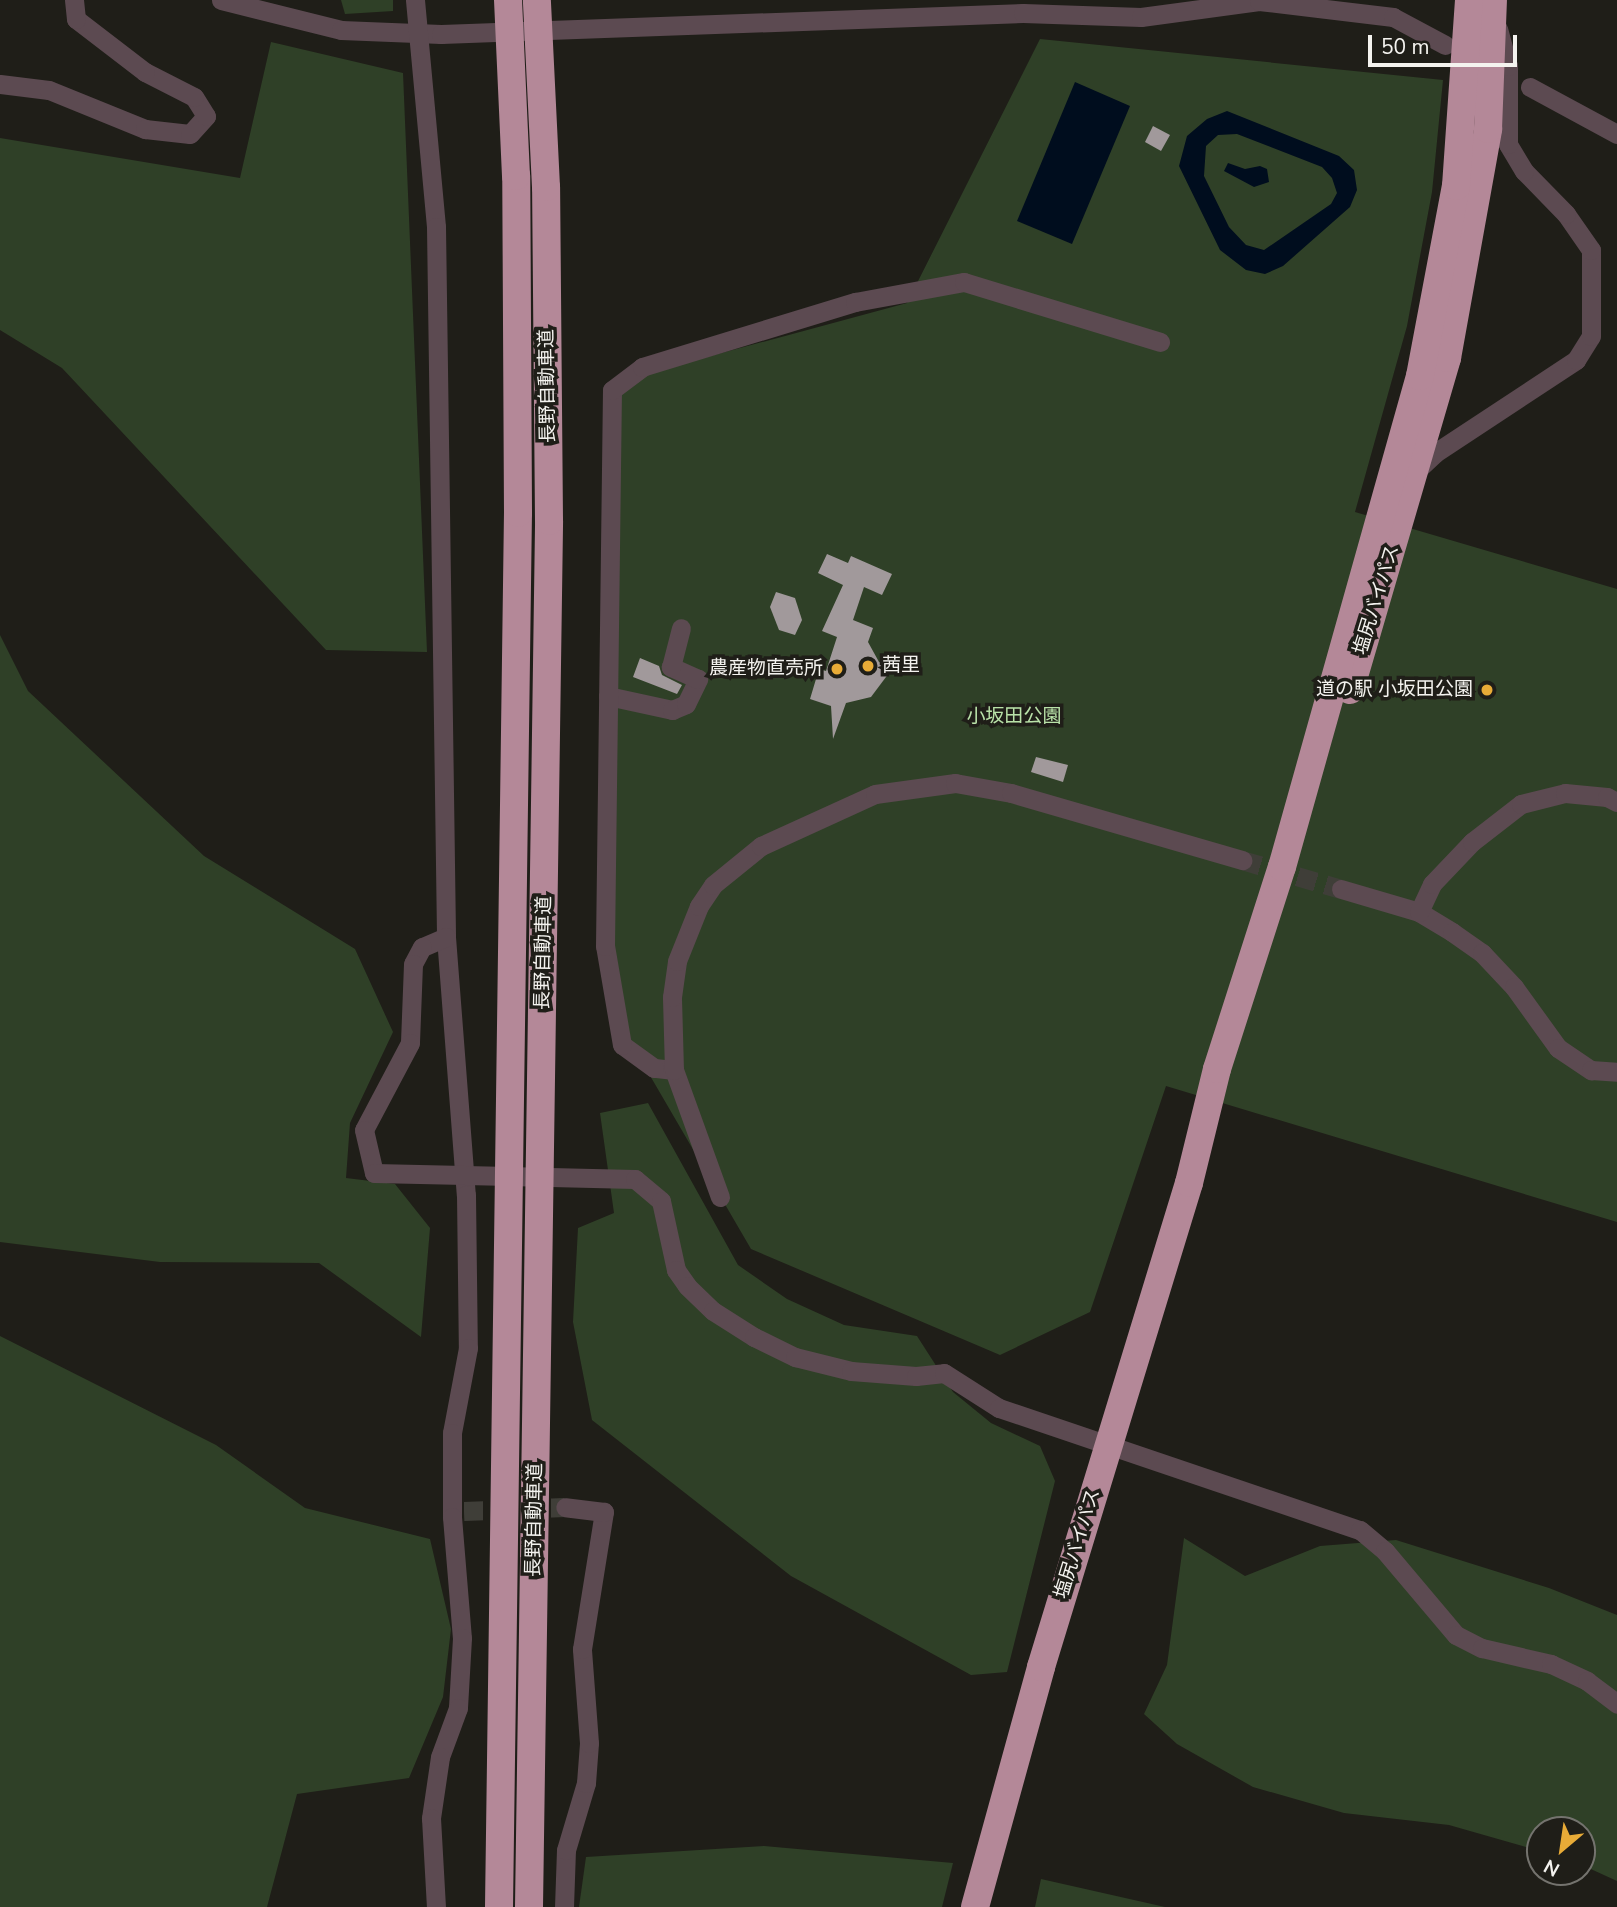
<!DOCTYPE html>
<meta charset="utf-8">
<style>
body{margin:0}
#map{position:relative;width:1617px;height:1907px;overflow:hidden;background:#1f1e18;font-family:"Nunito Sans","Noto Sans JP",sans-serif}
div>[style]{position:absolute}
.green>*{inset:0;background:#2f4027}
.water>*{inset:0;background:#000d1e}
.building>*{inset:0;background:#a1999b}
.minor-tunnel>*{height:19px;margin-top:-9.5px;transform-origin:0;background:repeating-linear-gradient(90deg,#3f3e38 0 19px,transparent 0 29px)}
.minor>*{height:19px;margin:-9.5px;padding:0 9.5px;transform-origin:9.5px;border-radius:9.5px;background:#5c4a51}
.highway>*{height:28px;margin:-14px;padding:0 14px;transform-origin:14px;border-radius:14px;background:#b48898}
.dots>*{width:19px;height:19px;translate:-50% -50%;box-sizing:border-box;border:4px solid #1f1e18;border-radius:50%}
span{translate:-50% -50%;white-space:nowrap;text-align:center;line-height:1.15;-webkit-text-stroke:7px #1f1e18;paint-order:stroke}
.street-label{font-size:19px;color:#f4f3ef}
.poi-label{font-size:19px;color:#f4f3ef}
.left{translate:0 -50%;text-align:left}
.right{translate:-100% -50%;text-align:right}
.park-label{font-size:19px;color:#b9e2a8}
.north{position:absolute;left:1526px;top:1816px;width:70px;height:70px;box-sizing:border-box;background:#1f1e18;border:2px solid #74736e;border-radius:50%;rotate:209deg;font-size:19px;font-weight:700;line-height:28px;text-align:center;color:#f4f3ef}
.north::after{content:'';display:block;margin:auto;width:24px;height:32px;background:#e8ab37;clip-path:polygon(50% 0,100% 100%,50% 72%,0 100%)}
.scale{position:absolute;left:1368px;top:35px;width:149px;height:32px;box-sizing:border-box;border:4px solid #f4f3ef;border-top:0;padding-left:9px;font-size:21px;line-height:24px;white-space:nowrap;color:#f4f3ef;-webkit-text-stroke:5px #1f1e18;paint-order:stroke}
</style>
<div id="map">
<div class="green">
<div style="clip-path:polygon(341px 0,393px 0,393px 11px,345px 14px)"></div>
<div style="clip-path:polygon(1040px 39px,1443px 80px,1432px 192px,1407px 326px,1355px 512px,1617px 589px,1617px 1222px,1166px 1086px,1090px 1312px,1000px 1355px,751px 1249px,631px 1043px,613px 940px,618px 381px,907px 303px)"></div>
<div style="clip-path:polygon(271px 42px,403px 73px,427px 652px,326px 650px,62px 368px,0 330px,0 138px,240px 178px)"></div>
<div style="clip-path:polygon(0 635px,28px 691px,204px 856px,355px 949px,393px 1032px,350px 1123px,346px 1178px,395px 1184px,430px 1228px,421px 1337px,319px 1263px,160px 1262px,0 1242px)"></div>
<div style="clip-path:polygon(648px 1103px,738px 1265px,787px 1299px,844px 1325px,917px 1336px,953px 1392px,991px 1423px,1040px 1446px,1055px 1481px,1007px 1672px,971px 1675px,791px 1576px,592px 1420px,573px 1322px,578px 1228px,614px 1213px,600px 1113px)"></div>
<div style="clip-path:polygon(0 1336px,216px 1445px,305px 1508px,430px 1539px,451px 1629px,443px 1697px,409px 1778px,297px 1794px,267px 1907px,0 1907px)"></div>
<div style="clip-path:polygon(1184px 1538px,1245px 1576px,1320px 1546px,1396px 1540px,1549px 1588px,1617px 1615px,1617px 1881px,1582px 1865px,1582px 1830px,1540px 1830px,1540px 1851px,1449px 1825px,1344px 1813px,1253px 1787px,1177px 1744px,1144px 1714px,1167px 1665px)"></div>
<div style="clip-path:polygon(764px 1846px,953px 1863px,942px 1907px,579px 1907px,586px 1857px)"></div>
<div style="clip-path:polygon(1041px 1879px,1165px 1907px,1035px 1907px)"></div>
</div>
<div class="water">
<div style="clip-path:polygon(1075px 82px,1130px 106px,1072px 244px,1017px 221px)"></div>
<div style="clip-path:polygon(evenodd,1227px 111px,1339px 156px,1354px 170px,1357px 190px,1350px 207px,1283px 266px,1265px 274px,1246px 270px,1220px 250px,1179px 166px,1187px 136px,1207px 119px,1227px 111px,1237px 134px,1322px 167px,1332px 178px,1337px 193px,1331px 204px,1264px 250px,1246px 245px,1229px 227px,1204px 176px,1206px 146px,1218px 135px,1237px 134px)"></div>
<div style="clip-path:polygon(1228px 163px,1245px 169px,1260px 166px,1267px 169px,1269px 182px,1254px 187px,1224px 171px)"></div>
</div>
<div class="building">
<div style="clip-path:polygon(1153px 126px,1170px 135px,1161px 151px,1145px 142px)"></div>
<div style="clip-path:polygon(827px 554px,848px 563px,851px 556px,892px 574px,882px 595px,864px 587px,853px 620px,873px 628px,868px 642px,879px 662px,890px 666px,889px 673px,871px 697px,846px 703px,833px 739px,831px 706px,810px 699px,819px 669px,826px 671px,837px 637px,822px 631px,843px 585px,818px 573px)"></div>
<div style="clip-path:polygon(776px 592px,795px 598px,802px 620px,795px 635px,779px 630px,770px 607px)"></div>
<div style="clip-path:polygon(640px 658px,659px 666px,662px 675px,682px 685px,677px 694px,633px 677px)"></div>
<div style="clip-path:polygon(1036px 757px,1068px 765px,1063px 782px,1031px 772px)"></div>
</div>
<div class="minor-tunnel">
<div style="left:1242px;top:860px;width:103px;rotate:16.3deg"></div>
<div style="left:464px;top:1511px;width:101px;rotate:-2.3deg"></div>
</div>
<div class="minor">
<div style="left:221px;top:0;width:124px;rotate:14deg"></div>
<div style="left:341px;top:30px;width:100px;rotate:2.3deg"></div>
<div style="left:441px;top:34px;width:582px;rotate:-2.07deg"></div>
<div style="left:1023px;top:13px;width:118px;rotate:1.9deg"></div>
<div style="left:1141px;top:17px;width:119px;rotate:-7.7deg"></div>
<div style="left:1259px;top:1px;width:135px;rotate:6.8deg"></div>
<div style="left:1393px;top:17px;width:59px;rotate:28.3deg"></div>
<div style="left:415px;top:0;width:228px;rotate:84.7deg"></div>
<div style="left:436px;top:227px;width:710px;rotate:89.19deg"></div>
<div style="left:446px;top:937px;width:259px;rotate:85.6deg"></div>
<div style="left:466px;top:1195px;width:153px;rotate:89.3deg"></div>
<div style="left:468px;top:1348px;width:86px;rotate:100.7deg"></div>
<div style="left:452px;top:1433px;width:84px;rotate:90deg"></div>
<div style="left:452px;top:1517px;width:121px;rotate:85.3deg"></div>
<div style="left:462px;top:1638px;width:70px;rotate:93.3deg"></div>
<div style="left:458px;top:1708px;width:52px;rotate:110.2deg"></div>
<div style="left:440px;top:1757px;width:62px;rotate:98.4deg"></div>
<div style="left:431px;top:1818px;width:89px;rotate:86.8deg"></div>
<div style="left:0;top:84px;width:49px;rotate:7deg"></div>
<div style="left:49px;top:90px;width:104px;rotate:22.1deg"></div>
<div style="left:145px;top:129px;width:45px;rotate:6.3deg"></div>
<div style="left:190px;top:134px;width:24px;rotate:-48deg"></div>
<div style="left:206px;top:116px;width:22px;rotate:-122deg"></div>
<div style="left:194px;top:97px;width:55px;rotate:-153deg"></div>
<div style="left:145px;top:72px;width:87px;rotate:-142.5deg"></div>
<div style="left:76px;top:19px;width:19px;rotate:-96deg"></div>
<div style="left:1530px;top:87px;width:99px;rotate:28.4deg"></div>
<div style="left:1416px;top:471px;width:26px;rotate:-43deg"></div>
<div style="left:1435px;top:453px;width:169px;rotate:-33.4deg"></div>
<div style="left:1576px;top:360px;width:28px;rotate:-58deg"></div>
<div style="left:1591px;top:336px;width:86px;rotate:-90deg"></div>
<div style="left:1591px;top:250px;width:44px;rotate:-124.8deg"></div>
<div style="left:1566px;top:214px;width:60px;rotate:-134.3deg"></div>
<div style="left:1524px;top:171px;width:31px;rotate:-121deg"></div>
<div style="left:1508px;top:144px;width:78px;rotate:-90deg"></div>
<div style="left:1508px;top:66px;width:38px;rotate:-105deg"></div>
<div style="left:608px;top:696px;width:66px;rotate:12.3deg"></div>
<div style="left:672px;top:710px;width:15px;rotate:-23deg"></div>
<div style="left:686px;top:704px;width:28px;rotate:-64deg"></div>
<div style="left:698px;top:679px;width:30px;rotate:-156deg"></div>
<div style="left:671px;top:667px;width:40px;rotate:-75.6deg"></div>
<div style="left:1341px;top:889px;width:81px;rotate:16.4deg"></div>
<div style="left:1419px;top:912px;width:39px;rotate:31deg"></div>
<div style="left:1452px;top:932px;width:37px;rotate:35deg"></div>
<div style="left:1482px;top:953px;width:47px;rotate:46.7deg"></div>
<div style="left:1514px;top:987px;width:75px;rotate:54.2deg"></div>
<div style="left:1558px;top:1048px;width:40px;rotate:34deg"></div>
<div style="left:1591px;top:1070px;width:26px;rotate:4deg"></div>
<div style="left:1419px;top:912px;width:31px;rotate:-65deg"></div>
<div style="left:1432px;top:884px;width:58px;rotate:-46.4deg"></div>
<div style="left:1472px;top:842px;width:62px;rotate:-37.8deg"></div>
<div style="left:1521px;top:804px;width:45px;rotate:-14deg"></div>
<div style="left:1565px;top:793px;width:42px;rotate:5.4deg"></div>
<div style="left:1607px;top:797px;width:11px;rotate:27deg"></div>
<div style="left:446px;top:937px;width:26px;rotate:157deg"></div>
<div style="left:422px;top:947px;width:19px;rotate:118deg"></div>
<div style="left:413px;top:964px;width:79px;rotate:92.2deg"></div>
<div style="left:410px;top:1043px;width:98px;rotate:117.9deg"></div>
<div style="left:364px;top:1130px;width:44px;rotate:76.9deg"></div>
<div style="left:374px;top:1173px;width:261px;rotate:1.3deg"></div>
<div style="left:635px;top:1179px;width:34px;rotate:40deg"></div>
<div style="left:661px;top:1201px;width:71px;rotate:77.7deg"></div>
<div style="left:676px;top:1270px;width:19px;rotate:55deg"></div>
<div style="left:687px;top:1286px;width:36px;rotate:44deg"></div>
<div style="left:713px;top:1311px;width:49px;rotate:32.4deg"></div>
<div style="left:754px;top:1337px;width:46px;rotate:26deg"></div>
<div style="left:795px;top:1357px;width:58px;rotate:14deg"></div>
<div style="left:851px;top:1371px;width:65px;rotate:4.4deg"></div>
<div style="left:916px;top:1376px;width:28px;rotate:-6deg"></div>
<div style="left:944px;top:1373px;width:65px;rotate:32.5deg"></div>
<div style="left:999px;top:1408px;width:381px;rotate:18.7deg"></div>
<div style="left:1360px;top:1530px;width:33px;rotate:40deg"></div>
<div style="left:1385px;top:1551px;width:110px;rotate:49.8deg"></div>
<div style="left:1456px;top:1635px;width:29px;rotate:27deg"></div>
<div style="left:1482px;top:1648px;width:71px;rotate:13.1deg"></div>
<div style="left:1551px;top:1664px;width:40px;rotate:25deg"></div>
<div style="left:1587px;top:1681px;width:38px;rotate:37deg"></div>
<div style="left:674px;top:1070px;width:20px;rotate:-174deg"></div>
<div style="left:654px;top:1068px;width:39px;rotate:-144deg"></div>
<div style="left:622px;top:1045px;width:100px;rotate:-99.7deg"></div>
<div style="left:605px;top:946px;width:556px;rotate:-89.28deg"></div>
<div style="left:612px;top:390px;width:38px;rotate:-37deg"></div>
<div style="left:642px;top:367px;width:223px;rotate:-17deg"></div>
<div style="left:855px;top:302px;width:111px;rotate:-10.4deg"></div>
<div style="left:964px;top:282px;width:205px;rotate:17deg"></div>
<div style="left:720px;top:1197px;width:135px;rotate:-109.9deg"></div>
<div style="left:674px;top:1070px;width:73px;rotate:-91.6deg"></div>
<div style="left:672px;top:997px;width:36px;rotate:-82deg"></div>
<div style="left:677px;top:961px;width:59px;rotate:-68.2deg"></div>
<div style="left:699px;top:906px;width:25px;rotate:-56deg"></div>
<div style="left:713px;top:885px;width:62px;rotate:-39.1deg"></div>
<div style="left:761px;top:846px;width:125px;rotate:-24.5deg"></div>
<div style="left:875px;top:794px;width:81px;rotate:-7.8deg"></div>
<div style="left:955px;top:783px;width:57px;rotate:10.1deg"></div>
<div style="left:1011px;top:793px;width:241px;rotate:16.2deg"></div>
<div style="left:564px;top:1907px;width:57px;rotate:-88deg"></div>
<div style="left:566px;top:1850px;width:70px;rotate:-73.4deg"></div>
<div style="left:586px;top:1783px;width:40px;rotate:-85.7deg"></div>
<div style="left:589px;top:1743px;width:94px;rotate:-94.3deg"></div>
<div style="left:582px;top:1649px;width:139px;rotate:-80.9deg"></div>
<div style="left:604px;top:1512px;width:39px;rotate:-173deg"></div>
</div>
<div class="highway">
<div style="left:1350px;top:690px;width:346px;rotate:-73.7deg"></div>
<div style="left:1447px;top:358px;width:233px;rotate:-79.8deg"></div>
<div style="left:1488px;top:129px;width:129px;rotate:-87.8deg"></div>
<div style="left:499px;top:1907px;width:1394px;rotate:-89.22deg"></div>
<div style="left:518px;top:513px;width:337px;rotate:-90.3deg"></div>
<div style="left:516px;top:176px;width:176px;rotate:-92.6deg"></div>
<div style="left:529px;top:1907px;width:1386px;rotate:-89.17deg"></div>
<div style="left:549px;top:521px;width:334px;rotate:-90.5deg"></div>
<div style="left:546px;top:187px;width:187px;rotate:-92.8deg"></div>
<div style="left:975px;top:1907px;width:249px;rotate:-74.6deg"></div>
<div style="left:1041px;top:1667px;width:506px;rotate:-73deg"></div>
<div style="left:1189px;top:1183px;width:117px;rotate:-76.2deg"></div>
<div style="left:1217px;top:1069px;width:212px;rotate:-72.2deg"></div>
<div style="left:1282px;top:867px;width:510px;rotate:-74.3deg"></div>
<div style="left:1420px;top:376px;width:193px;rotate:-79.3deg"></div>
<div style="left:1456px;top:186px;width:186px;rotate:-86deg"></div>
</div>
<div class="dots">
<div style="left:868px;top:666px;background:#e8ab37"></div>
<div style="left:837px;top:669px;background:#e8ab37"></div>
<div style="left:1487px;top:690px;background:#e8ab37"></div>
</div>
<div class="street-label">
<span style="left:548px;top:386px;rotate:-91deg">長野自動車道</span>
<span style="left:1377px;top:600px;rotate:-73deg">塩尻バイパス</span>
<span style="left:544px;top:953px;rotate:-89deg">長野自動車道</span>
<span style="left:535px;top:1520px;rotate:-89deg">長野自動車道</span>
<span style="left:1078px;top:1544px;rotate:-73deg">塩尻バイパス</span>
</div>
<div class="poi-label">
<span class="left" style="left:882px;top:666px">茜里</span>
<span class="right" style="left:823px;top:669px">農産物直売所</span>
<span class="right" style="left:1473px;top:690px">道の駅 小坂田公園</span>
</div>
<div class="park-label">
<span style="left:1014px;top:717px">小坂田公園</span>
</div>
<div class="north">N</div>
<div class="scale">50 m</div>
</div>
